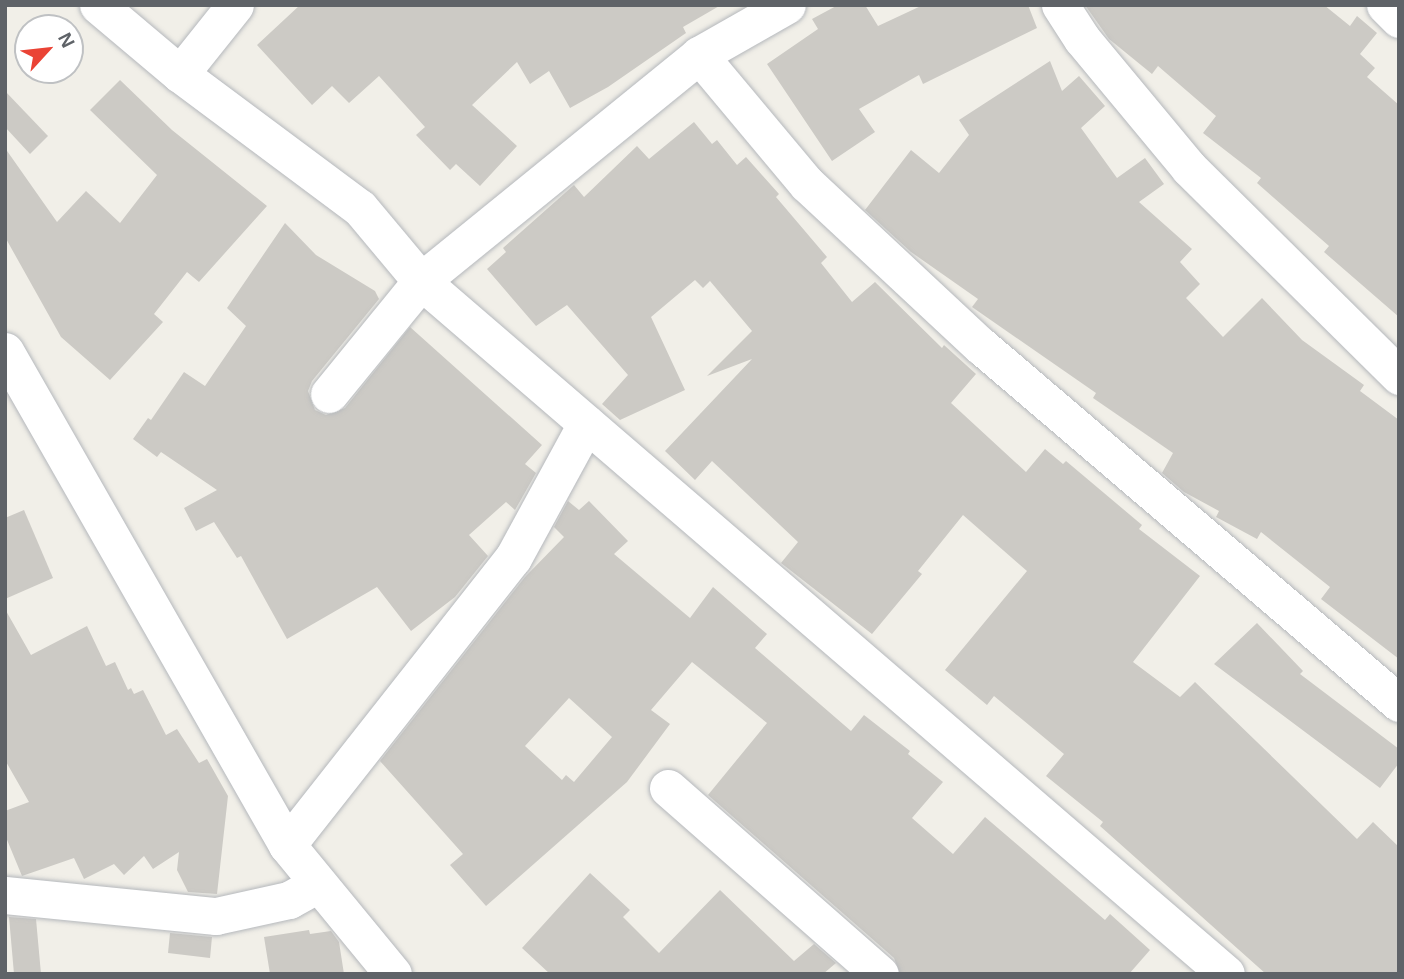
<!DOCTYPE html>
<style>
body{margin:0}
#map{position:relative;width:1404px;height:979px;overflow:hidden;background:#f1efe8;font-family:Arial,sans-serif}
div>[style]{position:absolute}
.building>*{inset:0;background:#cccac5}
.roads{filter:drop-shadow(0 0 2px #b5b8bc) drop-shadow(0 0 2px #b5b8bc)}
.minor>*{height:37px;margin:-18.5px;padding:0 18.5px;transform-origin:18.5px;border-radius:18.5px;background:#fff}
span{translate:-50% -50%;white-space:nowrap;text-align:center;line-height:1.15;-webkit-text-stroke:5px #fff;paint-order:stroke}
.frame{position:absolute;inset:0;border:7px solid #5f6368;pointer-events:none}
.north{position:absolute;left:14px;top:14px;width:70px;height:70px;box-sizing:border-box;background:#fff;border:2px solid #bfc1c3;border-radius:50%;rotate:63deg;font-size:19px;font-weight:700;line-height:28px;text-align:center;color:#5f6368}
.north::after{content:'';display:block;margin:auto;width:24px;height:32px;background:#ea4335;clip-path:polygon(50% 0,100% 100%,50% 72%,0 100%)}
</style>
<div id="map">
<div class="building">
<div style="clip-path:polygon(300px 5px,721px 5px,683px 27px,686px 33px,608px 87px,570px 108px,549px 71px,530px 84px,517px 62px,472px 105px,517px 146px,480px 186px,456px 164px,450px 170px,416px 135px,425px 127px,379px 76px,349px 103px,332px 86px,312px 105px,257px 45px)"></div>
<div style="clip-path:polygon(838px 5px,865px 5px,878px 26px,923px 5px,1028px 5px,1037px 28px,923px 84px,919px 75px,859px 109px,875px 132px,832px 161px,767px 64px,818px 29px,812px 19px)"></div>
<div style="clip-path:polygon(1085px 5px,1324px 5px,1350px 26px,1357px 16px,1377px 33px,1360px 54px,1375px 68px,1367px 77px,1399px 105px,1399px 317px,1324px 252px,1329px 246px,1257px 183px,1261px 178px,1203px 133px,1216px 116px,1158px 66px,1152px 74px,1109px 39px)"></div>
<div style="clip-path:polygon(49px 14px,62px 28px,33px 28px)"></div>
<div style="clip-path:polygon(70px 37px,80px 48px,70px 57px)"></div>
<div style="clip-path:polygon(1050px 61px,1062px 91px,1079px 76px,1105px 106px,1081px 128px,1117px 178px,1145px 158px,1164px 184px,1139px 202px,1192px 249px,1180px 262px,1200px 284px,1186px 298px,1223px 337px,1262px 298px,1302px 340px,1364px 385px,1360px 391px,1399px 420px,1399px 659px,1321px 599px,1330px 587px,1261px 532px,1257px 539px,1216px 517px,1219px 511px,1184px 492px,1162px 473px,1173px 453px,1093px 398px,1096px 393px,972px 307px,978px 299px,911px 252px,865px 210px,911px 150px,939px 173px,969px 135px,959px 120px)"></div>
<div style="clip-path:polygon(120px 80px,172px 130px,267px 206px,199px 282px,187px 272px,154px 314px,163px 322px,110px 380px,61px 337px,5px 237px,5px 148px,57px 222px,86px 191px,120px 223px,157px 175px,90px 110px)"></div>
<div style="clip-path:polygon(5px 91px,48px 136px,30px 154px,5px 127px)"></div>
<div style="clip-path:polygon(694px 122px,712px 144px,717px 140px,737px 165px,746px 157px,779px 194px,776px 197px,827px 257px,821px 263px,852px 302px,875px 282px,942px 348px,944px 345px,976px 374px,951px 403px,1026px 472px,1045px 449px,1063px 464px,1066px 461px,1142px 525px,1139px 529px,1200px 576px,1133px 662px,1180px 697px,1195px 682px,1357px 839px,1373px 822px,1399px 847px,1399px 974px,1266px 974px,1100px 826px,1103px 822px,1046px 776px,1064px 754px,994px 696px,987px 705px,945px 670px,1027px 571px,963px 515px,918px 571px,922px 574px,872px 634px,781px 563px,798px 542px,712px 461px,695px 480px,665px 451px,752px 359px,707px 376px,752px 331px,710px 281px,703px 288px,695px 280px,651px 317px,685px 390px,620px 420px,602px 404px,628px 375px,567px 305px,536px 326px,487px 269px,506px 252px,503px 248px,574px 185px,584px 197px,637px 146px,649px 159px)"></div>
<div style="clip-path:polygon(285px 223px,316px 255px,375px 291px,379px 299px,312px 381px,308px 391px,315px 410px,326px 415px,345px 408px,410px 327px,542px 445px,525px 464px,536px 473px,515px 510px,506px 502px,469px 535px,488px 556px,455px 597px,411px 631px,377px 587px,287px 639px,241px 556px,237px 558px,214px 522px,196px 531px,184px 508px,217px 490px,161px 452px,157px 457px,133px 439px,148px 418px,151px 420px,184px 372px,205px 386px,246px 326px,227px 308px)"></div>
<div style="clip-path:polygon(evenodd,568px 501px,579px 510px,589px 501px,628px 541px,614px 554px,690px 618px,713px 587px,767px 634px,755px 648px,851px 731px,864px 715px,910px 751px,908px 754px,943px 782px,912px 818px,953px 854px,985px 817px,1105px 920px,1110px 914px,1150px 950px,1129px 974px,900px 974px,894px 958px,708px 795px,767px 723px,692px 662px,651px 710px,670px 724px,627px 782px,486px 906px,450px 865px,463px 854px,380px 761px,525px 577px,564px 537px,554px 527px,568px 501px,569px 698px,612px 737px,574px 782px,566px 775px,562px 780px,525px 746px,569px 698px)"></div>
<div style="clip-path:polygon(24px 510px,53px 578px,5px 599px,5px 518px)"></div>
<div style="clip-path:polygon(5px 609px,31px 655px,87px 626px,106px 666px,115px 662px,128px 690px,131px 688px,134px 694px,143px 690px,166px 735px,177px 729px,199px 763px,207px 759px,228px 796px,217px 894px,188px 892px,177px 870px,179px 852px,153px 869px,144px 856px,124px 875px,114px 864px,84px 879px,74px 858px,22px 876px,5px 835px,5px 811px,29px 802px,5px 760px)"></div>
<div style="clip-path:polygon(1257px 623px,1303px 671px,1300px 674px,1399px 749px,1399px 763px,1380px 788px,1214px 664px)"></div>
<div style="clip-path:polygon(590px 873px,630px 910px,623px 917px,659px 953px,720px 890px,794px 961px,814px 944px,836px 963px,823px 974px,550px 974px,522px 948px)"></div>
<div style="clip-path:polygon(9px 917px,36px 919px,41px 974px,14px 974px)"></div>
<div style="clip-path:polygon(309px 930px,310px 934px,331px 931px,339px 942px,344px 974px,270px 974px,264px 937px)"></div>
<div style="clip-path:polygon(170px 933px,212px 937px,210px 958px,168px 953px)"></div>
</div>
<div class="roads">
<div class="minor">
<div style="left:98px;top:5px;width:107px;rotate:40.1deg"></div>
<div style="left:180px;top:74px;width:224px;rotate:36.7deg"></div>
<div style="left:360px;top:208px;width:95px;rotate:50.1deg"></div>
<div style="left:421px;top:281px;width:1062px;rotate:40.72deg"></div>
<div style="left:1060px;top:5px;width:40px;rotate:57.1deg"></div>
<div style="left:1082px;top:39px;width:168px;rotate:50.3deg"></div>
<div style="left:1189px;top:168px;width:296px;rotate:44.7deg"></div>
<div style="left:1385px;top:5px;width:20px;rotate:45deg"></div>
<div style="left:699px;top:55px;width:168px;rotate:50.1deg"></div>
<div style="left:807px;top:184px;width:238px;rotate:43deg"></div>
<div style="left:981px;top:346px;width:550px;rotate:40.5deg"></div>
<div style="left:180px;top:74px;width:88px;rotate:-51.4deg"></div>
<div style="left:5px;top:351px;width:569px;rotate:60.28deg"></div>
<div style="left:287px;top:845px;width:167px;rotate:50.6deg"></div>
<div style="left:329px;top:394px;width:146px;rotate:-50.8deg"></div>
<div style="left:421px;top:281px;width:358px;rotate:-39.1deg"></div>
<div style="left:699px;top:55px;width:101px;rotate:-29.6deg"></div>
<div style="left:668px;top:788px;width:282px;rotate:41.3deg"></div>
<div style="left:287px;top:845px;width:365px;rotate:-51.8deg"></div>
<div style="left:513px;top:558px;width:153px;rotate:-61.4deg"></div>
<div style="left:5px;top:895px;width:212px;rotate:5.7deg"></div>
<div style="left:216px;top:916px;width:75px;rotate:-12.4deg"></div>
<div style="left:289px;top:900px;width:33px;rotate:-29deg"></div>
</div>
</div>
<div class="frame"></div>
<div class="north">N</div>
</div>
